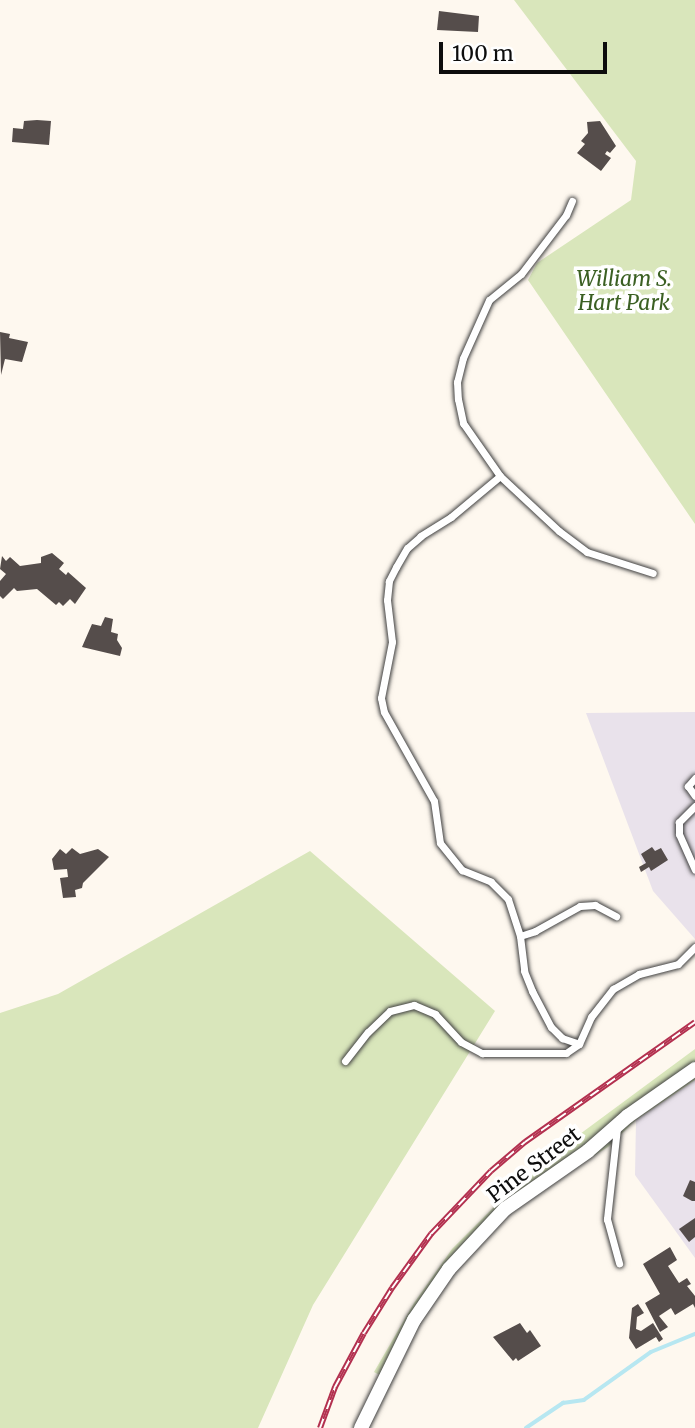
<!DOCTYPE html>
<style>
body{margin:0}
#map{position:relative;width:695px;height:1428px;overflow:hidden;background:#fef8ef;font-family:Merriweather,serif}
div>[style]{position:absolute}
.industrial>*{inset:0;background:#e9e2eb}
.green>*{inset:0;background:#d9e6bb}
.stream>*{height:3.5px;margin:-1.75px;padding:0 1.75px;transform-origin:1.75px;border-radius:1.75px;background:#b7e7f1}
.building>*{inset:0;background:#554d4b}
.roads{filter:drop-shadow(0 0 2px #404040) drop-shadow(0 0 2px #404040)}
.service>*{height:7px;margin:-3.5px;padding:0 3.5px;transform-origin:3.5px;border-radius:3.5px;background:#fff}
.minor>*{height:14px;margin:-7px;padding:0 7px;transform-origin:7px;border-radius:7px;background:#fff}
.rail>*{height:6px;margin-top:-3px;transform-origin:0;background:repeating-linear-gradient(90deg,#fff 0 10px,#b3304f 0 20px);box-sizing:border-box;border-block:2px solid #b3304f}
span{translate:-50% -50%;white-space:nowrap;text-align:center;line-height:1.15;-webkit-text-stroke:7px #fff;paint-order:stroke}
.park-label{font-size:21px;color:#3b6023;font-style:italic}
.street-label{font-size:21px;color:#0d0d0d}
.scale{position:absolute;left:439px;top:42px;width:168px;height:32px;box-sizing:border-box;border:4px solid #0d0d0d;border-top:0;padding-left:9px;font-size:21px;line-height:24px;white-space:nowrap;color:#0d0d0d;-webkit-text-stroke:5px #fff;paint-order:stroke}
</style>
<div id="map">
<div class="industrial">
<div style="clip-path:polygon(695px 712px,695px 939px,653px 891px,586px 713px)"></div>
<div style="clip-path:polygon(695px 1080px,695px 1258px,635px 1175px,636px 1120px)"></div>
</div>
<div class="green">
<div style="clip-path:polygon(514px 0,695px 0,695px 524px,528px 280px,537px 263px,631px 200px,636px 161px)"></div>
<div style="clip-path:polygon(310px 851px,495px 1011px,313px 1305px,258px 1428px,0 1428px,0 1013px,58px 994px)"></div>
<div style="clip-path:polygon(695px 1049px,695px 1080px,636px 1120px,608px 1147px,531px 1195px,504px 1217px,464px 1260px,425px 1311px,389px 1380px,374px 1372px,414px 1303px,452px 1249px,494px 1207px,580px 1134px)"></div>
</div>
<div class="stream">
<div style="left:526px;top:1428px;width:45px;rotate:-34deg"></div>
<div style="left:563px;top:1403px;width:21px;rotate:-8deg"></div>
<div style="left:584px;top:1400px;width:82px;rotate:-35.6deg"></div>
<div style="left:651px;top:1352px;width:48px;rotate:-22.2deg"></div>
</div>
<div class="building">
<div style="clip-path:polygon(439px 11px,479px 16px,478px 32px,437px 30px)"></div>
<div style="clip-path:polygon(37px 120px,51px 121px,49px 145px,12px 142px,13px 128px,23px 129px,24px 121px)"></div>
<div style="clip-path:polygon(600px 121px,616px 146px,610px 153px,607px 151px,605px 154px,611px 158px,601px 171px,577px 153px,585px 144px,581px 141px,588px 133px,587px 122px)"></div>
<div style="clip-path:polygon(0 332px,10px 334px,9px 338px,28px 342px,22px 362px,5px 359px,1px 375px)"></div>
<div style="clip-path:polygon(52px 553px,64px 563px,59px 569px,66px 575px,68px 572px,86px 588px,75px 604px,70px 599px,63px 606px,59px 602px,56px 605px,37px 589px,17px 591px,14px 588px,3px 599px,0 596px,0 581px,6px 574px,0 569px,2px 556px,6px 561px,10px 557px,20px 566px,41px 563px,41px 557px)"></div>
<div style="clip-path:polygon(105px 617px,113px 619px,111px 632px,118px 634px,117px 640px,122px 648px,120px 656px,82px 647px,92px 624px,101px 626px)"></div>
<div style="clip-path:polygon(652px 847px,655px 851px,661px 848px,668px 860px,651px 871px,649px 867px,641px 872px,639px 867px,646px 863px,641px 854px)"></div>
<div style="clip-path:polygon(72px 848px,80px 854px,98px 849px,109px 857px,83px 883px,82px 888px,75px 890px,76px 897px,63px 898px,60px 878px,68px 877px,67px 869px,54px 870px,52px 859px,60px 849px,66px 854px)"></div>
<div style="clip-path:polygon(690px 1180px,695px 1182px,695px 1201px,692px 1201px,683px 1196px)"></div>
<div style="clip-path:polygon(695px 1218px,695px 1237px,689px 1242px,679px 1229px)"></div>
<div style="clip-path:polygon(670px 1247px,677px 1260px,668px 1266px,679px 1283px,687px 1278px,691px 1284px,687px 1286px,695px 1296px,695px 1308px,693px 1304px,675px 1315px,671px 1308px,659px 1316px,668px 1327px,660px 1332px,645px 1303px,660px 1294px,643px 1264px)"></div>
<div style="clip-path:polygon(638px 1304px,644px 1313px,637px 1317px,636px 1329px,641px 1331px,653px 1323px,663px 1339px,659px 1342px,656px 1337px,636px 1349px,629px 1338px,632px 1308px)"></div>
<div style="clip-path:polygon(520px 1323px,527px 1333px,530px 1330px,541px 1346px,518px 1361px,516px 1358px,513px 1361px,493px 1337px)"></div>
</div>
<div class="roads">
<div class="service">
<div style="left:572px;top:201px;width:15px;rotate:113deg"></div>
<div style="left:566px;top:215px;width:74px;rotate:127.3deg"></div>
<div style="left:521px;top:274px;width:41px;rotate:140.9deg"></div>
<div style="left:489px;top:300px;width:64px;rotate:114.1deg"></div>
<div style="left:463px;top:358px;width:25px;rotate:104deg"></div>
<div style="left:457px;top:382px;width:17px;rotate:87deg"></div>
<div style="left:458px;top:399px;width:25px;rotate:78deg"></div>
<div style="left:463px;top:423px;width:65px;rotate:55.1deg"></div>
<div style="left:500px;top:476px;width:81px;rotate:43deg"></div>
<div style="left:559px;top:531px;width:35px;rotate:37deg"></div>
<div style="left:587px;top:552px;width:69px;rotate:17.7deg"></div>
<div style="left:500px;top:476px;width:64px;rotate:140.1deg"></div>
<div style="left:451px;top:517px;width:36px;rotate:148deg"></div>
<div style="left:421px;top:536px;width:18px;rotate:139deg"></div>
<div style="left:407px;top:548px;width:22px;rotate:120deg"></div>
<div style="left:396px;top:567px;width:16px;rotate:117deg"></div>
<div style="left:389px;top:581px;width:19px;rotate:96deg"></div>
<div style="left:387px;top:600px;width:42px;rotate:83.2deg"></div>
<div style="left:392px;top:642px;width:57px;rotate:101.1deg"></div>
<div style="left:381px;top:698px;width:14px;rotate:78deg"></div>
<div style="left:384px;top:712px;width:102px;rotate:60.7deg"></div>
<div style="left:434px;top:801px;width:42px;rotate:81.9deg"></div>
<div style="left:440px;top:843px;width:35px;rotate:51deg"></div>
<div style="left:462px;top:870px;width:31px;rotate:22deg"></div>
<div style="left:491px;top:882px;width:24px;rotate:45deg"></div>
<div style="left:508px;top:899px;width:39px;rotate:72deg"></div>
<div style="left:520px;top:936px;width:35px;rotate:83deg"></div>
<div style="left:524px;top:971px;width:22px;rotate:68deg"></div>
<div style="left:532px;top:991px;width:41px;rotate:62.2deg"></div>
<div style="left:551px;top:1027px;width:16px;rotate:45deg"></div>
<div style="left:562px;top:1038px;width:18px;rotate:19deg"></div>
<div style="left:695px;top:778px;width:11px;rotate:131deg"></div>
<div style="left:688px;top:786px;width:12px;rotate:55deg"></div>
<div style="left:695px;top:806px;width:23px;rotate:135deg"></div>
<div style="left:679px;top:822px;width:12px;rotate:90deg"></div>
<div style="left:679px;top:834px;width:39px;rotate:66deg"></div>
<div style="left:520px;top:936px;width:16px;rotate:-18deg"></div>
<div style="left:535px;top:931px;width:51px;rotate:-29.1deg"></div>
<div style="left:580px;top:906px;width:15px;rotate:-4deg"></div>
<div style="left:595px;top:905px;width:24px;rotate:28deg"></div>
<div style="left:345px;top:1061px;width:37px;rotate:-52deg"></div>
<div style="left:368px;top:1032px;width:30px;rotate:-44deg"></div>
<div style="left:390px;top:1011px;width:25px;rotate:-14deg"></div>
<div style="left:414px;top:1005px;width:23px;rotate:23deg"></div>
<div style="left:435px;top:1014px;width:38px;rotate:47deg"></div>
<div style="left:461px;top:1042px;width:24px;rotate:28deg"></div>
<div style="left:482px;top:1053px;width:84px"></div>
<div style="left:566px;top:1053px;width:16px;rotate:-35deg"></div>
<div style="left:579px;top:1044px;width:30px;rotate:-66deg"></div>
<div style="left:591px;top:1017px;width:36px;rotate:-52deg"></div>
<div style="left:613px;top:989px;width:30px;rotate:-30deg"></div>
<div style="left:639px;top:974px;width:40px;rotate:-14.4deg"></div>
<div style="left:678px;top:964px;width:24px;rotate:-45deg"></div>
<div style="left:617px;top:1128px;width:92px;rotate:96.3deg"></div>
<div style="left:607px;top:1219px;width:46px;rotate:74.7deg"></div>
</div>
<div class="minor">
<div style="left:361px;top:1428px;width:120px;rotate:-63.9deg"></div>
<div style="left:414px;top:1320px;width:62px;rotate:-55.5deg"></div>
<div style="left:449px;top:1269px;width:82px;rotate:-47deg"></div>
<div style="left:505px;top:1209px;width:101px;rotate:-34.9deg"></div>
<div style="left:588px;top:1151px;width:53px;rotate:-41.2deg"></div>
<div style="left:628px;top:1116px;width:82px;rotate:-35deg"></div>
</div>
</div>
<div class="rail">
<div style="left:320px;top:1428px;width:44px;rotate:-69.9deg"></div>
<div style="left:335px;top:1387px;width:61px;rotate:-61.8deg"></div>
<div style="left:364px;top:1333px;width:53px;rotate:-58.1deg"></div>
<div style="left:392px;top:1288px;width:67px;rotate:-54.2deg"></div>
<div style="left:431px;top:1234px;width:87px;rotate:-46.4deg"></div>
<div style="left:491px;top:1171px;width:45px;rotate:-40.5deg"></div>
<div style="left:525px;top:1142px;width:208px;rotate:-35.2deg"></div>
</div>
<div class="park-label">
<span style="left:624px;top:291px">William S.<br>Hart Park</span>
</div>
<div class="street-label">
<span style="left:534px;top:1165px;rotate:-37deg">Pine Street</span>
</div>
<div class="scale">100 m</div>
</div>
